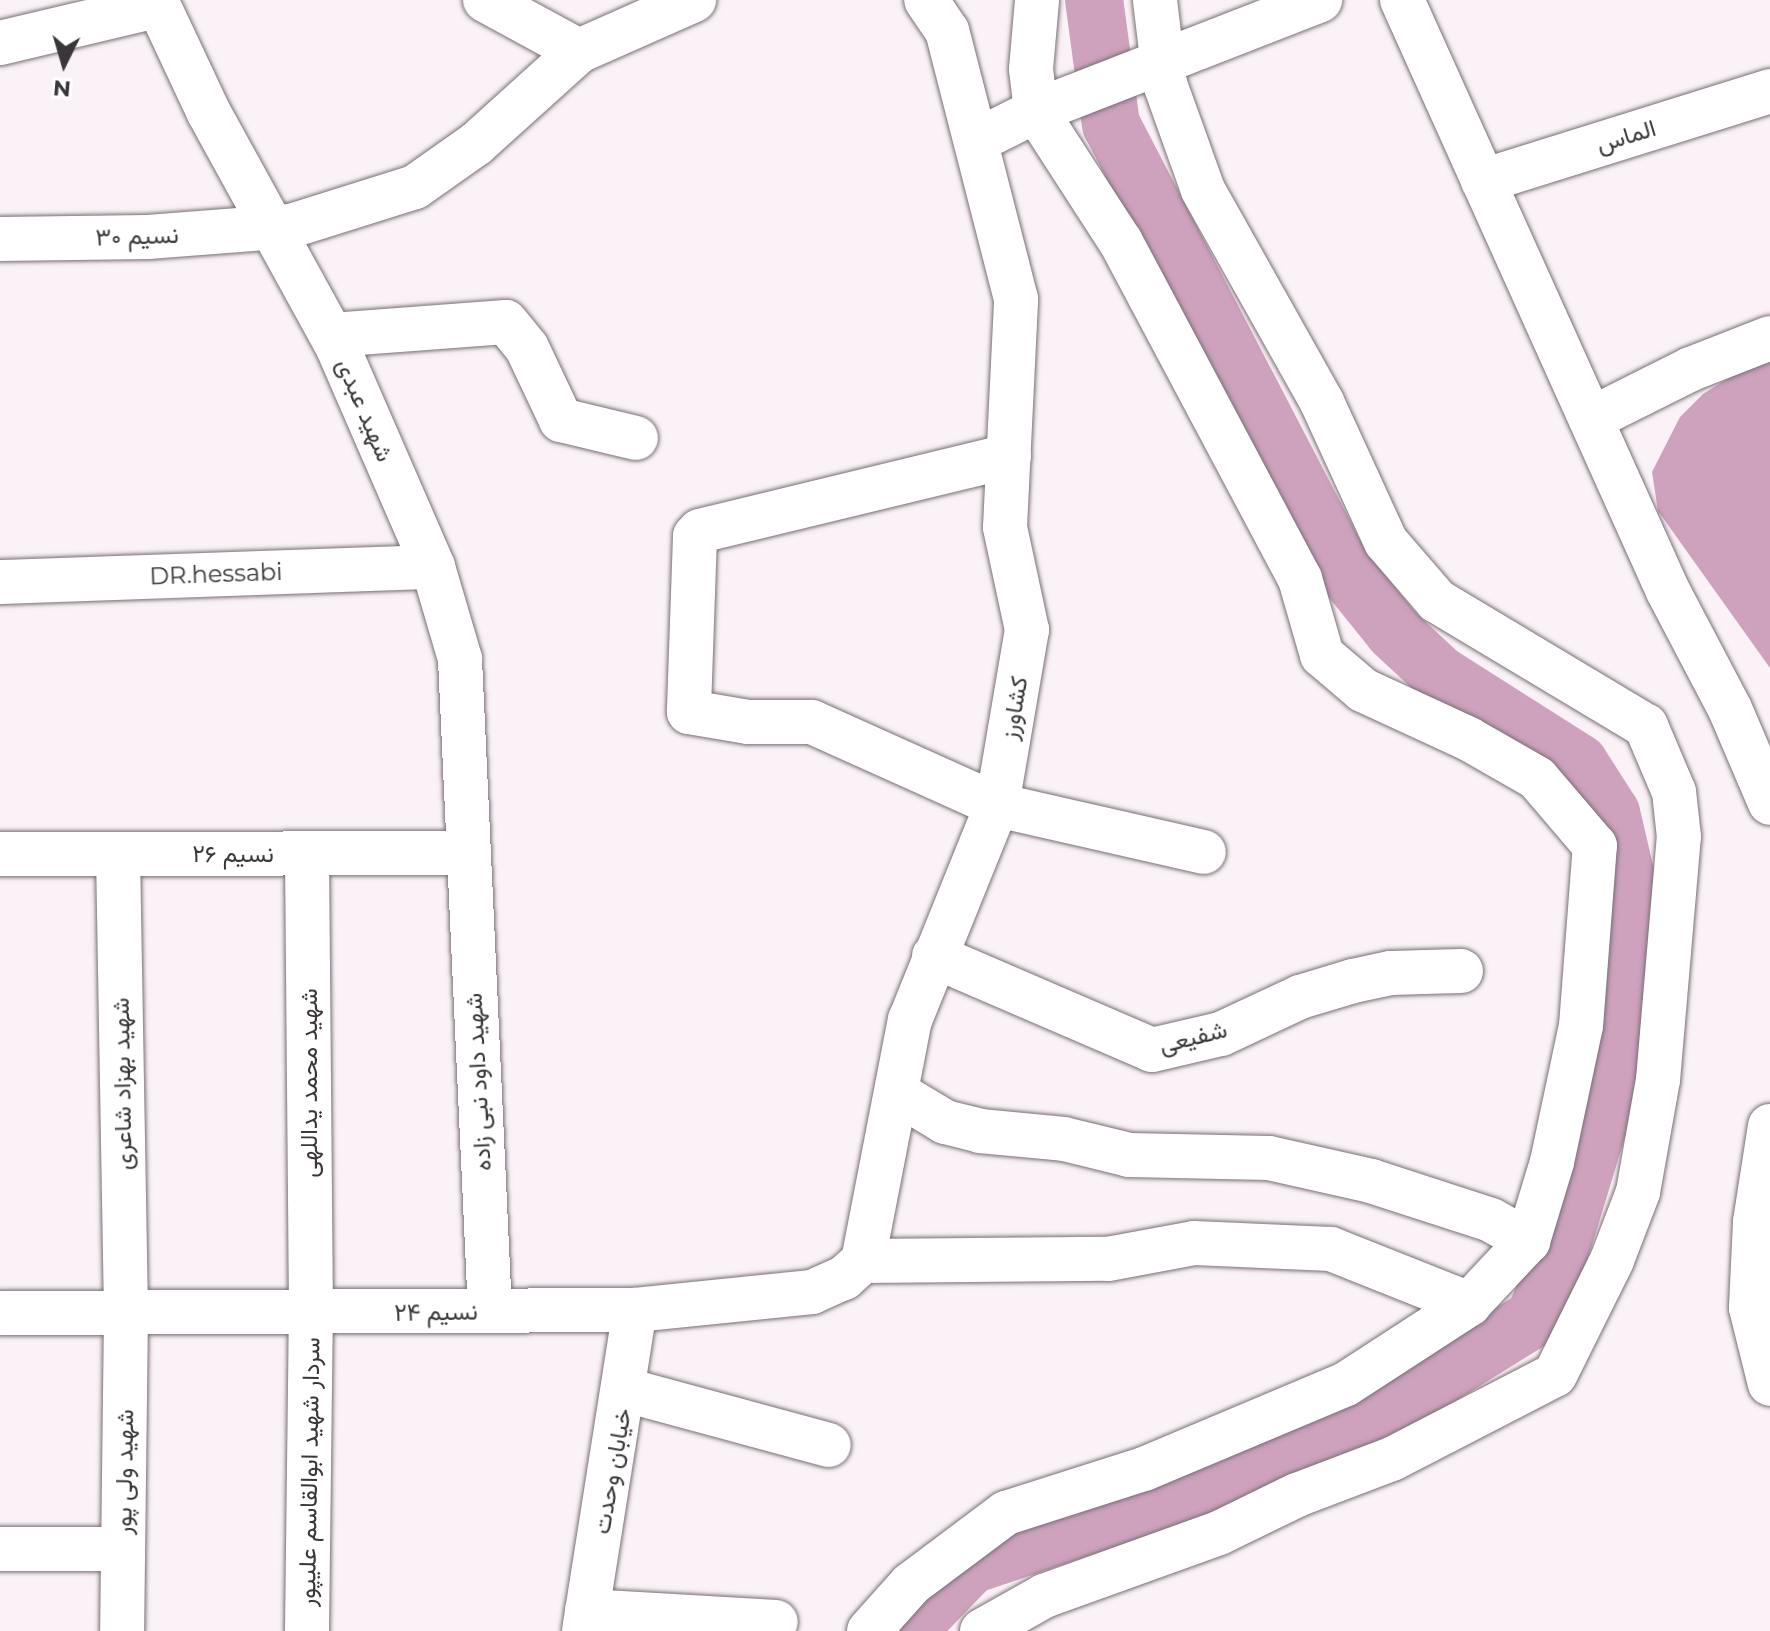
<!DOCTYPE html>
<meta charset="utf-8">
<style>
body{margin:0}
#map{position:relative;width:1770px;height:1631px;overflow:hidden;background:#fbf2f8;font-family:Montserrat,Vazirmatn,sans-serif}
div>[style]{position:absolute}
.water>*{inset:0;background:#cea1bd}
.river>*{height:58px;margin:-29px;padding:0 29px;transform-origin:29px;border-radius:29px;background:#cea1bd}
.roads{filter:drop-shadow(0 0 2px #776f74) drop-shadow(0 0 2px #776f74)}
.minor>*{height:44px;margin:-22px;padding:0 22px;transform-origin:22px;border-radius:22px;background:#fff}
span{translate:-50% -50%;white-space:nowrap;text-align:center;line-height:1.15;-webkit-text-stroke:8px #fff;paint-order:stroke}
.street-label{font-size:24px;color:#3a3639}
.north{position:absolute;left:24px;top:24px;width:80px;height:80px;-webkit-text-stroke:6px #fff;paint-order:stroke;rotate:185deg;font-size:22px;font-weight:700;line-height:32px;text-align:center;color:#3a3639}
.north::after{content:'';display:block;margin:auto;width:28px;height:36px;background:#3a3639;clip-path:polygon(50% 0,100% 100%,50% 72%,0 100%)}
</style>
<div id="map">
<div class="water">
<div style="clip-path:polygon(1770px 362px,1770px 668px,1658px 511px,1652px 472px,1680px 417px,1703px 394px,1740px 371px)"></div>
</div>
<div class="river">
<div style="left:907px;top:1631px;width:92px;rotate:-45.9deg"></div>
<div style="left:971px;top:1565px;width:384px;rotate:-18.7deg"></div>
<div style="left:1335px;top:1442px;width:234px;rotate:-31.9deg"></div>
<div style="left:1534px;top:1318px;width:42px;rotate:-65.9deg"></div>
<div style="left:1551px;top:1280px;width:246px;rotate:-73deg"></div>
<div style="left:1623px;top:1045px;width:164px;rotate:-88.6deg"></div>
<div style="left:1627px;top:881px;width:70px;rotate:-103.2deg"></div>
<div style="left:1611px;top:813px;width:59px;rotate:-122.6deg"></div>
<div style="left:1579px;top:763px;width:166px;rotate:-147.6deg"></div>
<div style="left:1439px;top:674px;width:62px;rotate:-137deg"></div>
<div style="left:1394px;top:632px;width:85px;rotate:-128.8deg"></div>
<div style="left:1341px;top:566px;width:497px;rotate:-117.5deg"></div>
<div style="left:1111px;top:125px;width:126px;rotate:-97.7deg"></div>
</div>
<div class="roads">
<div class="minor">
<div style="left:156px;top:0;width:125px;rotate:64.9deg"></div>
<div style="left:209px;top:113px;width:268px;rotate:61.2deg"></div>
<div style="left:338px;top:348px;width:239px;rotate:66.5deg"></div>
<div style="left:433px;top:567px;width:96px;rotate:73.6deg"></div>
<div style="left:460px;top:659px;width:653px;rotate:87.37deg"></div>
<div style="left:485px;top:0;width:107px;rotate:28.5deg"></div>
<div style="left:1402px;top:0;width:648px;rotate:65.77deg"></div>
<div style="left:1668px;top:591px;width:133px;rotate:62.3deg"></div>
<div style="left:1730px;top:709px;width:102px;rotate:66.9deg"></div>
<div style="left:0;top:43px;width:161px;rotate:-13.3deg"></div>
<div style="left:978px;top:140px;width:65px;rotate:-26.6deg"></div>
<div style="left:1036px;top:111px;width:305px;rotate:-21.3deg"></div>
<div style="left:1483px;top:181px;width:301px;rotate:-17.4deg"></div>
<div style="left:0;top:239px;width:148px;rotate:-0.8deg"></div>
<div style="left:148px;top:237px;width:143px;rotate:-4.4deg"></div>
<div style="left:291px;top:226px;width:130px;rotate:-17.5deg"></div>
<div style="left:415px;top:187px;width:75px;rotate:-35.2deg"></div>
<div style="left:476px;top:144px;width:139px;rotate:-42.1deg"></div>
<div style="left:579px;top:51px;width:126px;rotate:-23.9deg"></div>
<div style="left:332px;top:335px;width:174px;rotate:-4.3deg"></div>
<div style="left:506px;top:322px;width:33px;rotate:51deg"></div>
<div style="left:527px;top:348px;width:80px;rotate:64.7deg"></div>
<div style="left:561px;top:420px;width:77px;rotate:13.5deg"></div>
<div style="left:1593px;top:418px;width:110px;rotate:-26.6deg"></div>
<div style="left:1691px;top:369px;width:85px;rotate:-21.4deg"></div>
<div style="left:1009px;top:456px;width:318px;rotate:166.4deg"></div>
<div style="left:700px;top:531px;width:7px;rotate:135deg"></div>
<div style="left:695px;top:536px;width:176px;rotate:92deg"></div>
<div style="left:689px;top:712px;width:60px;rotate:9.6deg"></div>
<div style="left:748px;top:722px;width:64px"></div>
<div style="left:812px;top:722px;width:203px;rotate:24.2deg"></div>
<div style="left:997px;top:805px;width:212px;rotate:12.8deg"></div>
<div style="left:0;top:582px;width:433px;rotate:-2deg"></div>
<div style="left:0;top:854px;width:467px;rotate:-0.1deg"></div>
<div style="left:118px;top:854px;width:459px;rotate:89deg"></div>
<div style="left:126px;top:1313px;width:318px;rotate:90.7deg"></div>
<div style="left:934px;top:956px;width:237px;rotate:23.3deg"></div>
<div style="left:1152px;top:1050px;width:71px;rotate:-13.1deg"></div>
<div style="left:1221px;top:1034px;width:87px;rotate:-25.1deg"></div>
<div style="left:1300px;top:997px;width:55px;rotate:-16.8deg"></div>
<div style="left:1353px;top:981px;width:39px;rotate:-12deg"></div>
<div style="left:1391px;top:973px;width:70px;rotate:-1.6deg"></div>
<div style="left:897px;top:1093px;width:56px;rotate:31.1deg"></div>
<div style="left:945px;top:1122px;width:36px;rotate:14deg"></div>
<div style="left:980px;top:1131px;width:84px;rotate:5.4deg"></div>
<div style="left:1064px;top:1139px;width:67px;rotate:13.8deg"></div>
<div style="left:1129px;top:1155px;width:140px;rotate:1.2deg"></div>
<div style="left:1269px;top:1158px;width:105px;rotate:12.7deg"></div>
<div style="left:1371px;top:1181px;width:126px;rotate:18deg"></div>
<div style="left:1491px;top:1220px;width:43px;rotate:29.6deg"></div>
<div style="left:1770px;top:1126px;width:97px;rotate:98.9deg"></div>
<div style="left:1755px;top:1222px;width:86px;rotate:92.7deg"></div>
<div style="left:1751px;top:1308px;width:78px;rotate:76deg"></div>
<div style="left:863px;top:1261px;width:246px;rotate:-79deg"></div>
<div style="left:910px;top:1020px;width:232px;rotate:-68deg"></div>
<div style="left:997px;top:805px;width:178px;rotate:-80.3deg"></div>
<div style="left:1027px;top:630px;width:105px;rotate:-102.1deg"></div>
<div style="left:1005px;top:527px;width:228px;rotate:-87.2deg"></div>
<div style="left:1016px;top:299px;width:277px;rotate:-104.4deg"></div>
<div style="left:947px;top:31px;width:37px;rotate:-124deg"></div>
<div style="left:863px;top:1261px;width:245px;rotate:-0.5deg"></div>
<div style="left:1108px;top:1259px;width:87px;rotate:-10.5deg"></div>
<div style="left:1194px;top:1243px;width:137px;rotate:2.5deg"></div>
<div style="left:1331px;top:1249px;width:149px;rotate:21.7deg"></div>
<div style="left:0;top:1313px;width:635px;rotate:-0.27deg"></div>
<div style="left:635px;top:1310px;width:178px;rotate:-5.8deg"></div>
<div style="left:812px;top:1292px;width:35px;rotate:-24deg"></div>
<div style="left:844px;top:1278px;width:25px;rotate:-42deg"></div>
<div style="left:626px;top:1390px;width:210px;rotate:15.2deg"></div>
<div style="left:0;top:1549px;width:123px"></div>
<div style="left:587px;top:1611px;width:189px;rotate:3.3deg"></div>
<div style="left:307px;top:1631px;width:318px;rotate:-89.3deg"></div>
<div style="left:311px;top:1313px;width:460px;rotate:-90.5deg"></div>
<div style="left:584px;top:1631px;width:325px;rotate:-81deg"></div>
<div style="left:869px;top:1631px;width:63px;rotate:-48.2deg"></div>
<div style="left:911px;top:1584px;width:119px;rotate:-36.8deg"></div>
<div style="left:1006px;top:1513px;width:145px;rotate:-17.7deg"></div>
<div style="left:1144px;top:1469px;width:219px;rotate:-22.8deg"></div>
<div style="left:1346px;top:1384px;width:147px;rotate:-33deg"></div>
<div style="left:1469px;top:1304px;width:86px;rotate:-46.9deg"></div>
<div style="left:1528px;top:1241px;width:83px;rotate:-73.1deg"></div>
<div style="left:1552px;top:1162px;width:139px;rotate:-78deg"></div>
<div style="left:1581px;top:1026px;width:181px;rotate:-85.6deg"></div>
<div style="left:1595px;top:846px;width:89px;rotate:-130.5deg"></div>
<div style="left:1537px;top:778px;width:78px;rotate:-150.2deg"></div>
<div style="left:1469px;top:739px;width:117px;rotate:-155.2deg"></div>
<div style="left:1363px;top:690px;width:54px;rotate:-139.5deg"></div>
<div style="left:1322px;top:655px;width:79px;rotate:-106.1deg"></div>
<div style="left:1300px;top:579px;width:383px;rotate:-118deg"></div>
<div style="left:1120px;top:241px;width:155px;rotate:-122.9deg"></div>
<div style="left:1036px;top:111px;width:42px;rotate:-96.8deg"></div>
<div style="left:1031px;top:69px;width:69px;rotate:-85deg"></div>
<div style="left:982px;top:1631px;width:71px;rotate:-29.4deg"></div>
<div style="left:1044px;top:1596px;width:186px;rotate:-19.8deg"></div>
<div style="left:1219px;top:1533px;width:87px;rotate:-26deg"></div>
<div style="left:1297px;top:1495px;width:102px;rotate:-20.8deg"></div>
<div style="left:1392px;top:1459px;width:183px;rotate:-27.3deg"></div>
<div style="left:1555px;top:1375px;width:128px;rotate:-63.6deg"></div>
<div style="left:1612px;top:1260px;width:73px;rotate:-69.1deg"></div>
<div style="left:1638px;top:1192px;width:114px;rotate:-79.9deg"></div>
<div style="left:1658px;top:1080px;width:244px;rotate:-85.1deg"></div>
<div style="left:1679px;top:837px;width:45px;rotate:-96.3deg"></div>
<div style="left:1674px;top:792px;width:72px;rotate:-113deg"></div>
<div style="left:1646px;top:726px;width:244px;rotate:-149.1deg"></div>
<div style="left:1437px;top:601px;width:78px;rotate:-130.8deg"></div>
<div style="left:1386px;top:542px;width:154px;rotate:-114.6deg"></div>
<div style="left:1322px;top:402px;width:243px;rotate:-119.3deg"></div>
<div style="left:1203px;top:190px;width:113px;rotate:-109.7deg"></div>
<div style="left:1165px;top:84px;width:85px;rotate:-96.8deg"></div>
</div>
</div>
<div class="street-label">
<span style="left:1626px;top:136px;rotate:-17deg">الماس</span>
<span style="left:137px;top:236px;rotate:-2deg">نسیم ۳۰</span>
<span style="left:365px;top:410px;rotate:67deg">شهید عبدی</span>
<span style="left:216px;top:574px;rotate:-2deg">DR.hessabi</span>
<span style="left:1014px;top:708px;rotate:-80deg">کشاورز</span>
<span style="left:233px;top:854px">نسیم ۲۶</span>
<span style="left:1193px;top:1037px;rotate:-14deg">شفیعی</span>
<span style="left:478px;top:1082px;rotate:-93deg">شهید داود نبی زاده</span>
<span style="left:309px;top:1083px;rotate:-90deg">شهید محمد یداللهی</span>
<span style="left:122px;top:1084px;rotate:-91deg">شهید بهزاد شاعری</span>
<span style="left:436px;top:1312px;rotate:-1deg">نسیم ۲۴</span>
<span style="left:612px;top:1471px;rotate:-80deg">خیابان وحدت</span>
<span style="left:124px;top:1472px;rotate:-89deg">شهید ولی پور</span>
<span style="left:309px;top:1472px;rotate:-89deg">سردار شهید ابوالقاسم علیپور</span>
</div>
<div class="north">N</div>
</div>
